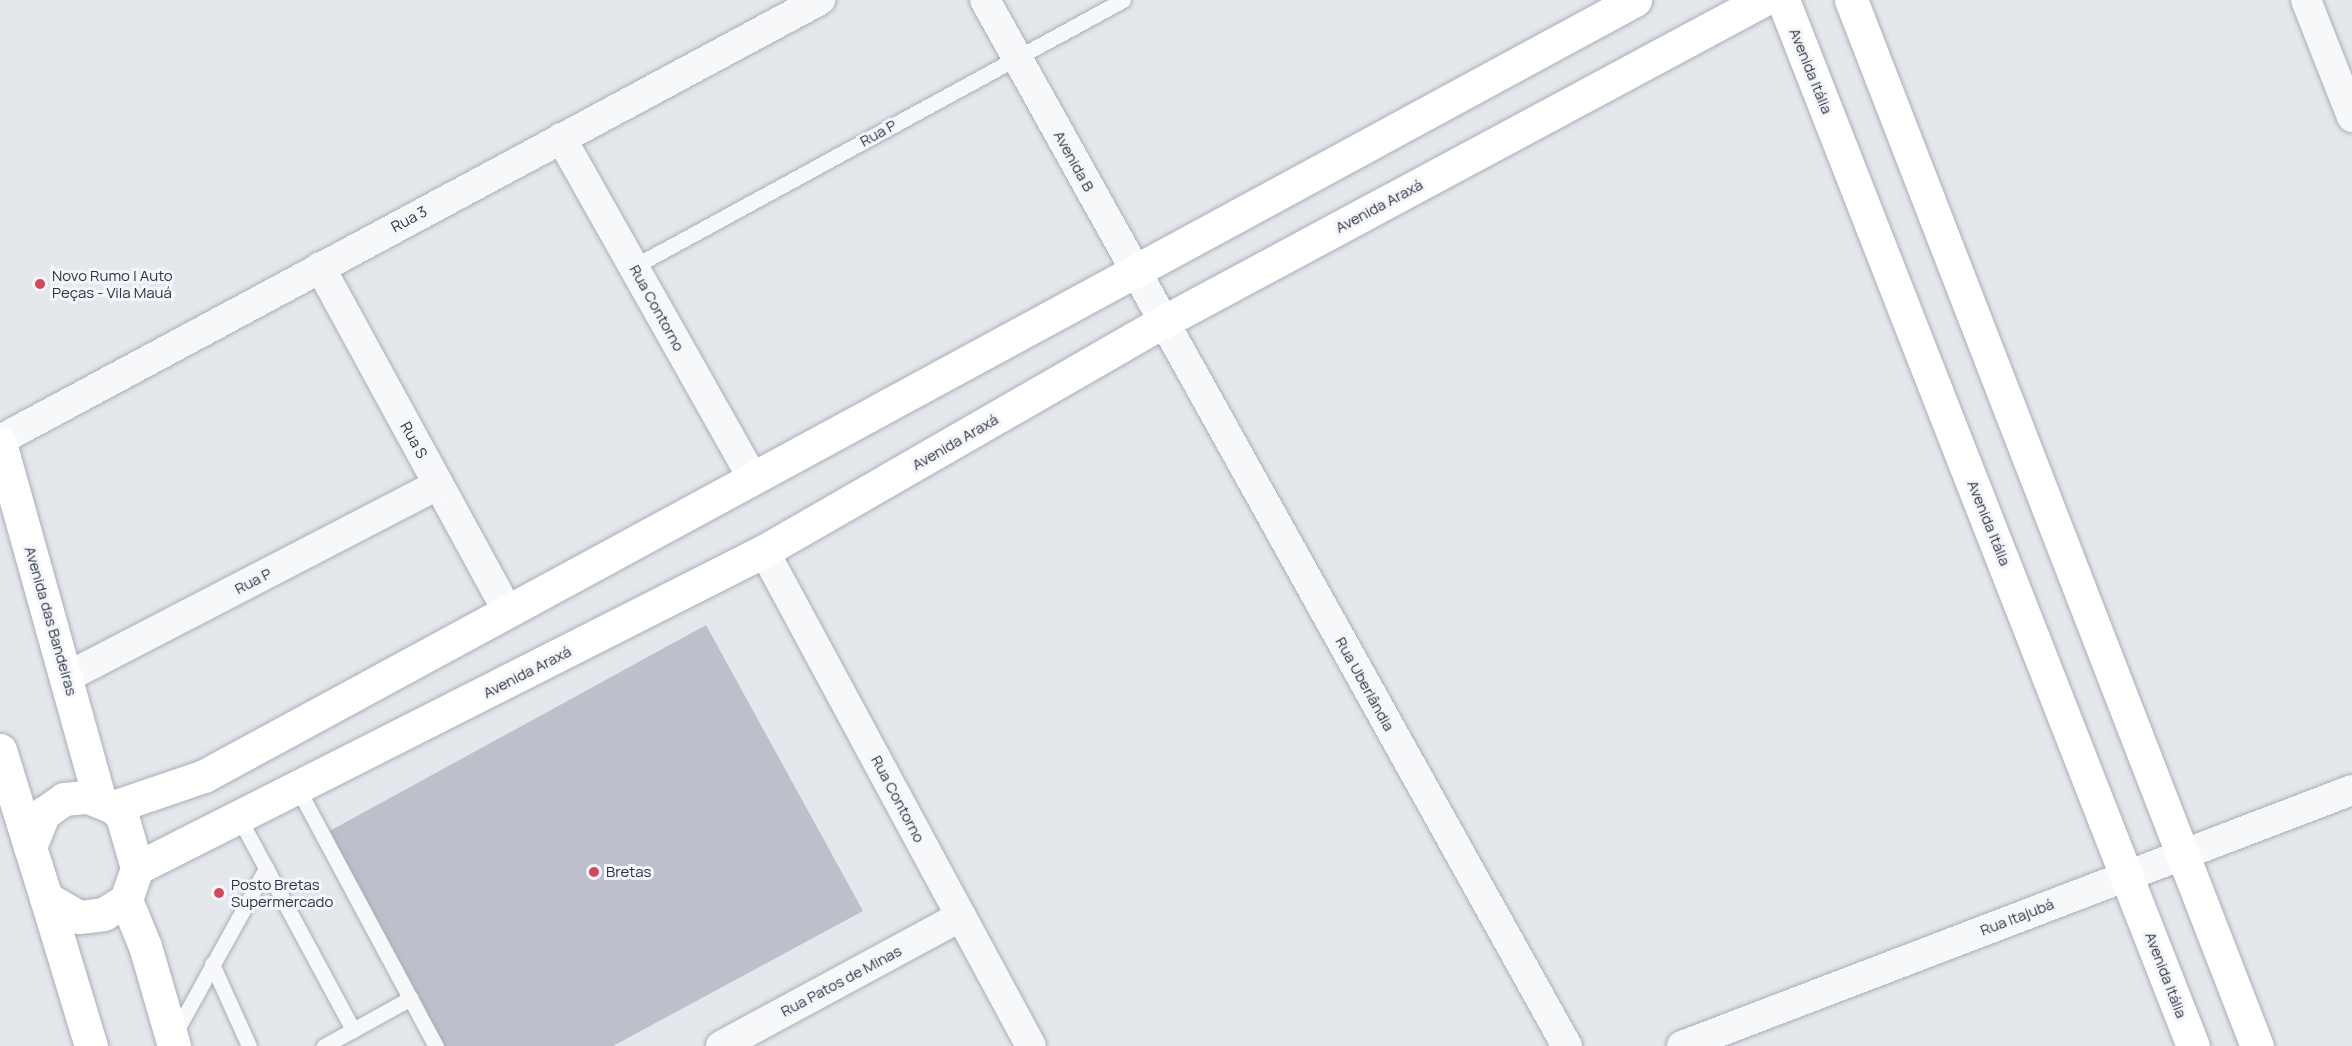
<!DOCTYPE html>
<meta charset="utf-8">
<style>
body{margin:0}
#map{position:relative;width:2352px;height:1046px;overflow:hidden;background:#e4e7ec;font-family:Manrope,sans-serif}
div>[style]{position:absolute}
.building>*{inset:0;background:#bbc0ca}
.roads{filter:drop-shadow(0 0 2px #a9aeb7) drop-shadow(0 0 2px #a9aeb7)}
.lane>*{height:15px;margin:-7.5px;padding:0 7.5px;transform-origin:7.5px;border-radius:7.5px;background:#f7f8fa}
.street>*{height:30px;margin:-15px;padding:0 15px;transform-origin:15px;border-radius:15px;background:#f7f8fa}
.secondary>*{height:33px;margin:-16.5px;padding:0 16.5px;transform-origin:16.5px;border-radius:16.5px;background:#fff}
.primary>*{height:33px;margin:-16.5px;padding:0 16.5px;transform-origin:16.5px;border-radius:16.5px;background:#fff}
.dots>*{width:16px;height:16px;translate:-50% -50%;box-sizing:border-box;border:3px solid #f4f6f9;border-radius:50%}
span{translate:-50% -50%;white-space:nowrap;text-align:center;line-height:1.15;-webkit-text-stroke:6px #f4f6f9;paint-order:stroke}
.street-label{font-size:15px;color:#2b3445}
.poi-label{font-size:15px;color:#2b3445}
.left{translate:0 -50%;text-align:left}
</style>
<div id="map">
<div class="building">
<div style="clip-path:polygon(706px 625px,863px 911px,613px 1046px,442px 1046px,326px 833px)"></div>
</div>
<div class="roads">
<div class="lane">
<div style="left:633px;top:267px;width:558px;rotate:-28.59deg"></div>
<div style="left:298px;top:789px;width:292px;rotate:61.8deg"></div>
<div style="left:239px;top:818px;width:241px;rotate:61.7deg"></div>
<div style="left:212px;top:964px;width:90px;rotate:65.7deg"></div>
<div style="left:174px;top:1035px;width:191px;rotate:-61.1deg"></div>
<div style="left:324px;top:1046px;width:99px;rotate:-28.9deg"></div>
</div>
<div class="street">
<div style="left:985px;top:0;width:1197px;rotate:60.91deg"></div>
<div style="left:2306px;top:0;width:126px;rotate:68.5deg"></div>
<div style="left:561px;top:138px;width:391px;rotate:60.6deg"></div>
<div style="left:320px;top:267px;width:393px;rotate:61.4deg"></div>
<div style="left:0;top:440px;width:931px;rotate:-28.22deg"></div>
<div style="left:764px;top:551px;width:562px;rotate:61.66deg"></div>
<div style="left:67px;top:677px;width:418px;rotate:-27.4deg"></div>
<div style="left:721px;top:1046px;width:273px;rotate:-28.4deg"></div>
<div style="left:1682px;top:1046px;width:717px;rotate:-20.91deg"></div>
</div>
<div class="secondary">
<div style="left:1783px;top:0;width:1123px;rotate:68.6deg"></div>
<div style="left:1851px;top:0;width:1122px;rotate:68.79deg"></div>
<div style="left:0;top:443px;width:371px;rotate:74.4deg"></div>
<div style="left:0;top:750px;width:102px;rotate:72.8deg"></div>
</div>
<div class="primary">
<div style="left:88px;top:797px;width:27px;rotate:22deg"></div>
<div style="left:113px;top:807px;width:13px;rotate:45deg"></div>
<div style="left:122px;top:816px;width:54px;rotate:73.9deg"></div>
<div style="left:137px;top:868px;width:34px;rotate:109deg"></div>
<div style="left:126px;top:900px;width:26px;rotate:148deg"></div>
<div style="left:104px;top:914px;width:25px;rotate:173deg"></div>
<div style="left:79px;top:917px;width:38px;rotate:-150deg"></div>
<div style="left:46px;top:898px;width:53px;rotate:-107.4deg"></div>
<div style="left:30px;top:847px;width:37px;rotate:-68deg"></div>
<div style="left:44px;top:813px;width:24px;rotate:-35deg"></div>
<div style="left:64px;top:799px;width:24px;rotate:-5deg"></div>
<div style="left:113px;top:807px;width:96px;rotate:-18.8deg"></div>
<div style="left:204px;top:776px;width:1628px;rotate:-28.47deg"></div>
<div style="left:137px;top:868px;width:703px;rotate:-26.82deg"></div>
<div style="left:764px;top:551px;width:460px;rotate:-29.9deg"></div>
<div style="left:1163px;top:322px;width:681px;rotate:-28.22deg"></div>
<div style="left:46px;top:898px;width:155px;rotate:73.1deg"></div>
<div style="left:126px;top:900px;width:50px;rotate:67.6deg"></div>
<div style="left:145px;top:946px;width:104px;rotate:73.8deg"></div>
</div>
</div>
<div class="dots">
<div style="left:40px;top:284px;background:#d1495b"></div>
<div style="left:594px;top:872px;background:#d1495b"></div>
<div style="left:219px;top:893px;background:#d1495b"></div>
</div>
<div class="street-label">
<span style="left:1811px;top:71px;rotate:68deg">Avenida Itália</span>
<span style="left:878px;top:133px;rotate:-29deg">Rua P</span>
<span style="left:1074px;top:161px;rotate:61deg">Avenida B</span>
<span style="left:1379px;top:206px;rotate:-28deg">Avenida Araxá</span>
<span style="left:409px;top:219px;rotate:-28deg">Rua 3</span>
<span style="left:657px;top:308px;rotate:61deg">Rua Contorno</span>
<span style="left:414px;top:440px;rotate:61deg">Rua S</span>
<span style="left:955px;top:442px;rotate:-30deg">Avenida Araxá</span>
<span style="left:1989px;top:523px;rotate:68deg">Avenida Itália</span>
<span style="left:253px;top:581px;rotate:-27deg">Rua P</span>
<span style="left:51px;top:621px;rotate:74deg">Avenida das Bandeiras</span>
<span style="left:527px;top:672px;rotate:-27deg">Avenida Araxá</span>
<span style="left:1365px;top:684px;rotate:61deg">Rua Uberlândia</span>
<span style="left:898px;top:799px;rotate:62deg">Rua Contorno</span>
<span style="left:2017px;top:917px;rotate:-21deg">Rua Itajubá</span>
<span style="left:2166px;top:975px;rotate:69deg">Avenida Itália</span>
<span style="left:841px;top:981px;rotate:-28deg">Rua Patos de Minas</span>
</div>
<div class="poi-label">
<span class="left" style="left:52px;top:284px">Novo Rumo | Auto<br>Peças - Vila Mauá</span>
<span class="left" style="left:606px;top:872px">Bretas</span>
<span class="left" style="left:231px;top:893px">Posto Bretas<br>Supermercado</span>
</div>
</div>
